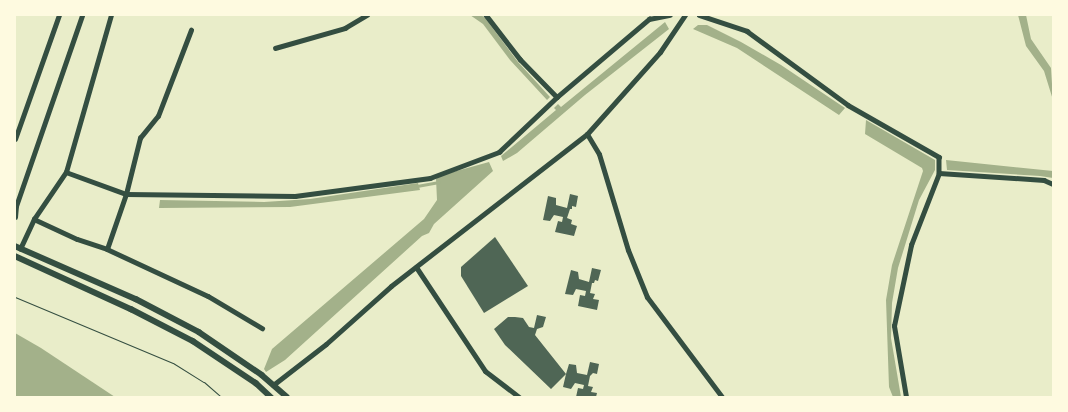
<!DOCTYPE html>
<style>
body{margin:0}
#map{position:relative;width:1068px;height:412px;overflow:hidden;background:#e9edc9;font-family:Lato,sans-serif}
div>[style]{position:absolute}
.water>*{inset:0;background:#a3b18a}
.stream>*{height:2.5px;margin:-1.25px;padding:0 1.25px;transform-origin:1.25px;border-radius:1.25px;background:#a3b18a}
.building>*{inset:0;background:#4f6655}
.path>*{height:1px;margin:-0.5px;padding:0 0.5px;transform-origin:0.5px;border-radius:0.5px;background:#344e41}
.minor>*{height:4.5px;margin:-2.25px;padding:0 2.25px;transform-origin:2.25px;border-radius:2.25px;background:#344e41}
.tertiary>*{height:5px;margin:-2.5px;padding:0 2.5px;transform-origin:2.5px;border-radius:2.5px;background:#344e41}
.secondary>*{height:5.5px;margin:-2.75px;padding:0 2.75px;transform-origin:2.75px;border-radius:2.75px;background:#344e41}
span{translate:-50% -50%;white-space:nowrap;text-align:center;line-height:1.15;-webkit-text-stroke:4px #fefae0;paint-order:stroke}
.frame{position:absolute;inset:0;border:16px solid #fefae0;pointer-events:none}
</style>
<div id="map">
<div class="water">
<div style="clip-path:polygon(470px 15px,481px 15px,485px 18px,518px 62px,550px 97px,547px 100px,510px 60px,483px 24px)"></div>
<div style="clip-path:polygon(1018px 15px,1026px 15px,1031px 39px,1051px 68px,1053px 100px,1044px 71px,1026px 46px)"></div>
<div style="clip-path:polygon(665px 22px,669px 29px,585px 95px,517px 153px,503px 161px,501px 156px,556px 110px,554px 108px,558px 104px,561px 107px)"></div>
<div style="clip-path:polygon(698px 25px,707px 25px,741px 42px,781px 65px,845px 108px,839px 115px,737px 48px,693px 29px)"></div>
<div style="clip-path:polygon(866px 120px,935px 160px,935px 170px,919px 200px,898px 268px,892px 303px,891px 338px,901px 397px,893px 397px,889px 387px,886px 300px,892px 265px,923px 171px,922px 168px,865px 134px)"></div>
<div style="clip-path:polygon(946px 160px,1053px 171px,1053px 178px,1040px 176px,947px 170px)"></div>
<div style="clip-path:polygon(489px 162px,493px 171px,434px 224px,429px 233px,422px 236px,285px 360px,266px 372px,264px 369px,272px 349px,424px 219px,437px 200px,436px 179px,442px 175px)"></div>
<div style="clip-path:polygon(418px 183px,420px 190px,290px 207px,159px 208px,160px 200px,264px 202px,310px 199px)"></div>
<div style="clip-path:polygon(15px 333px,41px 348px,115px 397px,15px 397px)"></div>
</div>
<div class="stream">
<div style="left:417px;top:186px;width:22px;rotate:-10deg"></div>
</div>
<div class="building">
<div style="clip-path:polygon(570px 194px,578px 196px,576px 207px,572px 206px,572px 209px,570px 209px,567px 218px,572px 220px,571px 224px,577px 226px,574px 236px,555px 232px,558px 221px,562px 222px,563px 217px,554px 215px,550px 221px,543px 220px,548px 196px,556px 198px,556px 205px,567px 208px)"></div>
<div style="clip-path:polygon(495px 237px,528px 286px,484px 313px,461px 276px,461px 267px)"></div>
<div style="clip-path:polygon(592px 268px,601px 270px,598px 281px,595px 280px,594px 283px,592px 283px,590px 293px,595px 294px,593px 299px,599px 300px,597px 310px,578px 306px,580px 295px,585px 296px,586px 291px,576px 289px,573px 295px,565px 294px,571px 270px,578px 272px,579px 279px,589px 282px)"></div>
<div style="clip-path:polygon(537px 315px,546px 317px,543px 327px,537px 329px,535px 335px,566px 374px,569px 364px,576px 365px,577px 373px,587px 375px,590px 362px,599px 364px,597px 374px,593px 373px,590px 376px,588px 386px,593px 387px,591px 392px,597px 393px,596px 397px,576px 397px,578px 388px,583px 389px,584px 385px,575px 383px,571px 389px,563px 387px,566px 374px,551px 389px,505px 345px,494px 329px,508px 317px,515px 317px,523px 318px,529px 327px,534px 328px)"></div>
</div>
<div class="path">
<div style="left:15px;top:297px;width:171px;rotate:22.7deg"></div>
<div style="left:173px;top:363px;width:36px;rotate:32deg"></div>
<div style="left:204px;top:382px;width:23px;rotate:41deg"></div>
</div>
<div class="minor">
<div style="left:486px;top:15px;width:56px;rotate:52.3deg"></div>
<div style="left:520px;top:59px;width:53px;rotate:45.8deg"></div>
<div style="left:699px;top:15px;width:51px;rotate:18.4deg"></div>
<div style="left:747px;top:31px;width:125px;rotate:36.2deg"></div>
<div style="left:848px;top:105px;width:105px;rotate:29.7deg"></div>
<div style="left:939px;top:157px;width:16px;rotate:90deg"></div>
<div style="left:939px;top:173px;width:105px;rotate:3.8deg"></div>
<div style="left:1044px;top:180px;width:10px;rotate:24deg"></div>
<div style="left:275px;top:48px;width:73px;rotate:-15.9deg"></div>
<div style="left:345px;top:28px;width:26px;rotate:-31deg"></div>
<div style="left:66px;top:172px;width:64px;rotate:20.1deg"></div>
<div style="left:126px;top:194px;width:169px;rotate:0.7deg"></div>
<div style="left:295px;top:196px;width:136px;rotate:-7.6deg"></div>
<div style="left:430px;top:178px;width:74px;rotate:-20.6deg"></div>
<div style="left:499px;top:152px;width:80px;rotate:-43.5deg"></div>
<div style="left:557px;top:97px;width:121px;rotate:-40.3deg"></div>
<div style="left:649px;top:19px;width:21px;rotate:-11deg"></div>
<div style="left:34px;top:219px;width:47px;rotate:24.9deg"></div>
<div style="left:77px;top:239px;width:32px;rotate:18deg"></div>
<div style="left:107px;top:249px;width:111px;rotate:25deg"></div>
<div style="left:208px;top:296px;width:63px;rotate:30.7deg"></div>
<div style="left:20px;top:249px;width:33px;rotate:-65deg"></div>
<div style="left:34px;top:219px;width:57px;rotate:-55.8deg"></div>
<div style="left:66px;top:172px;width:163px;rotate:-74deg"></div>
<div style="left:107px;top:249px;width:58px;rotate:-70.9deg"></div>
<div style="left:126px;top:194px;width:58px;rotate:-76deg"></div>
<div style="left:140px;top:138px;width:28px;rotate:-51deg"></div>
<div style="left:158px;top:116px;width:92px;rotate:-69deg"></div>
<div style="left:906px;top:397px;width:72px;rotate:-99.6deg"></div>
<div style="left:894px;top:326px;width:83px;rotate:-78.1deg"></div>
<div style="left:911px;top:245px;width:77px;rotate:-68.7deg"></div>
</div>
<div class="tertiary">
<div style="left:587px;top:134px;width:23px;rotate:59deg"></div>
<div style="left:599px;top:154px;width:100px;rotate:73.2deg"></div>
<div style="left:628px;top:250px;width:51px;rotate:68deg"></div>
<div style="left:647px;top:297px;width:125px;rotate:53.1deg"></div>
<div style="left:15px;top:139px;width:132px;rotate:-70.5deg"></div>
<div style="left:15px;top:217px;width:11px;rotate:-85deg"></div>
<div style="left:16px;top:206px;width:202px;rotate:-70.9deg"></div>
<div style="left:416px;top:267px;width:125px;rotate:56.4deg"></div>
<div style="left:485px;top:371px;width:43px;rotate:37.4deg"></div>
<div style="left:273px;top:385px;width:67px;rotate:-37.7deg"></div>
<div style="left:326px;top:344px;width:87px;rotate:-41.7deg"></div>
<div style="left:391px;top:286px;width:248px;rotate:-37.8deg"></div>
<div style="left:587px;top:134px;width:110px;rotate:-48.3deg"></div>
<div style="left:660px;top:52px;width:45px;rotate:-56deg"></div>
</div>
<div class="secondary">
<div style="left:15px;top:246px;width:132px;rotate:23.7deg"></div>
<div style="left:136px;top:299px;width:71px;rotate:27.6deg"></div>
<div style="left:199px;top:332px;width:76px;rotate:34.3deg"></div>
<div style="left:262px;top:375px;width:33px;rotate:41deg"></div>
<div style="left:15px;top:256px;width:128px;rotate:24.6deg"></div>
<div style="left:131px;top:309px;width:70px;rotate:27.3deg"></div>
<div style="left:193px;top:341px;width:76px;rotate:33.7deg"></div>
<div style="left:256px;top:383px;width:21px;rotate:43deg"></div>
</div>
<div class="frame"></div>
</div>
